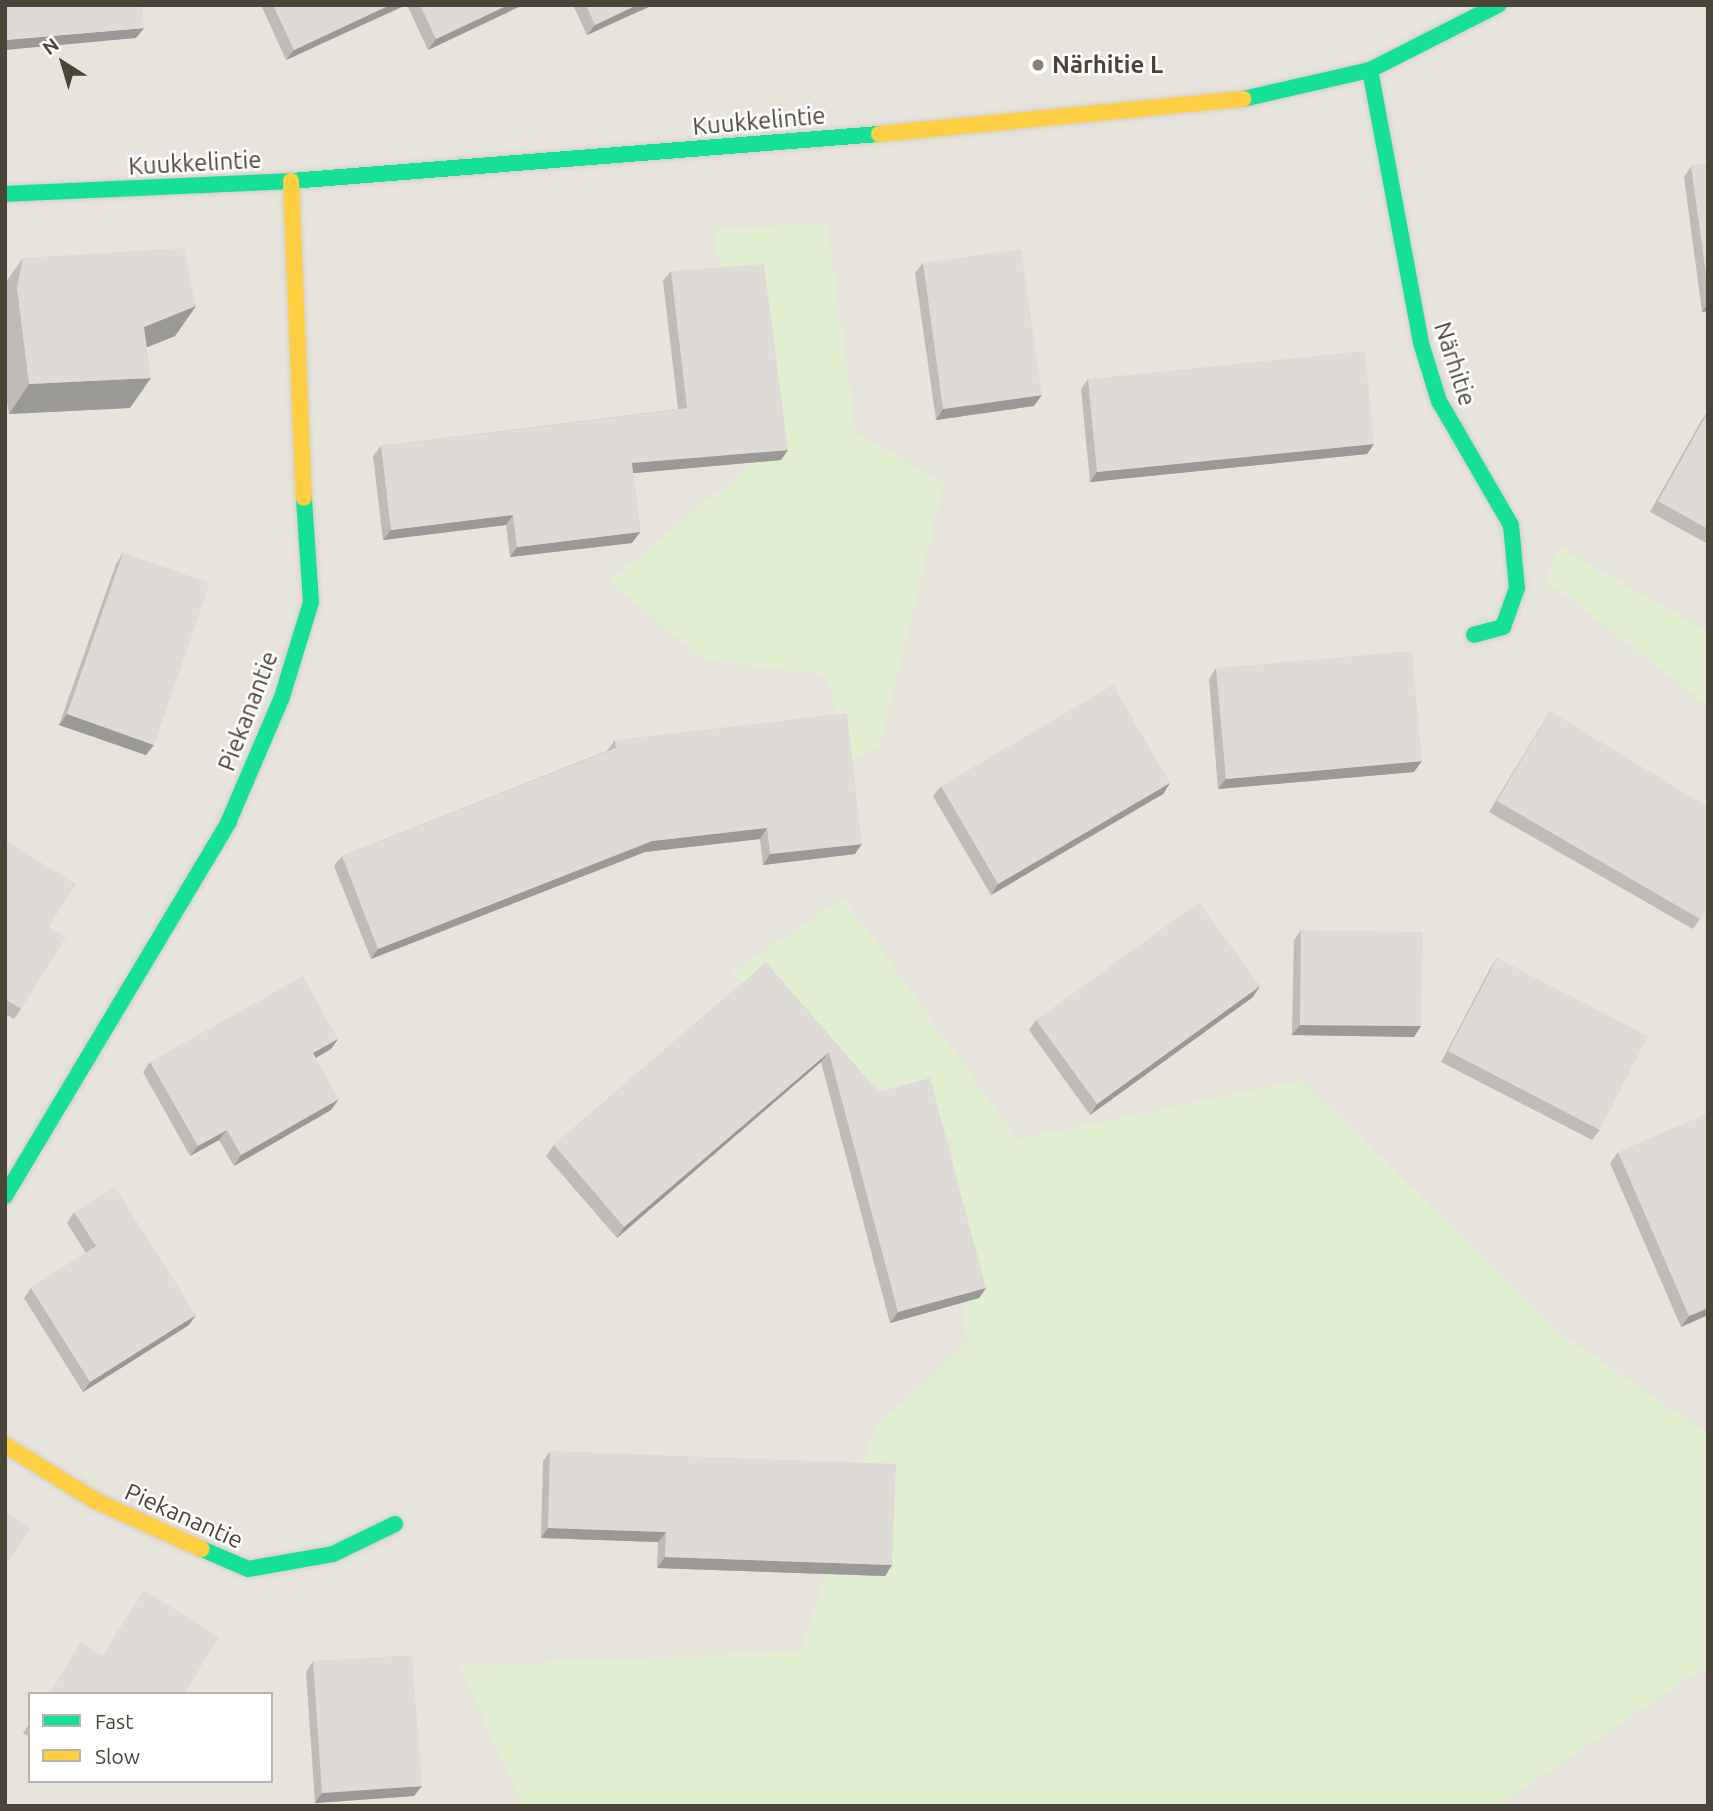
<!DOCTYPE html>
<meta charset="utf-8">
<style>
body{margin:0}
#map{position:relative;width:1713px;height:1811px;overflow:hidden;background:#f4f2ee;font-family:Ubuntu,sans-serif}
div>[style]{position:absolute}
.residential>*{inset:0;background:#e7e4dc}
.green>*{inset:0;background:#e1eecf}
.roads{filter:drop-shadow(0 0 2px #d3cfc5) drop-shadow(0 0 2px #d3cfc5)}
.fast>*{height:16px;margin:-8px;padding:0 8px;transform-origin:8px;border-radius:8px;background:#16e098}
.slow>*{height:16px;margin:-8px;padding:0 8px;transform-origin:8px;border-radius:8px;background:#ffcf43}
.wall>*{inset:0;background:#bfbcb8}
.shaded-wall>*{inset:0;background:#9b9996}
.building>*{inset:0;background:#dedbd6}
.dots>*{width:19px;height:19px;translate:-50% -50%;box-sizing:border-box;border:4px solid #fff;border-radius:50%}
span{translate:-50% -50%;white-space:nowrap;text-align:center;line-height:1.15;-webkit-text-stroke:5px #fff;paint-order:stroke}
.poi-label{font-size:24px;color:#4b4439;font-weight:700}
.left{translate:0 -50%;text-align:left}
.street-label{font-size:24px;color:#4b4439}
.frame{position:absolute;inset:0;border:7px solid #4b4439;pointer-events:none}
.legend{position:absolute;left:28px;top:1692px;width:245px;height:91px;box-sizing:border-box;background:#fff;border:2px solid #b7b4b0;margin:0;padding:9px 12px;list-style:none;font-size:21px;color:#4b4439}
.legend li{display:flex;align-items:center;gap:14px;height:35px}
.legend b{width:35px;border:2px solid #b7b4b0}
.north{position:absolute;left:28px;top:28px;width:70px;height:70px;-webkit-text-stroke:5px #fff;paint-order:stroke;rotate:323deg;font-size:19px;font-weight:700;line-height:28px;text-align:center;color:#4b4439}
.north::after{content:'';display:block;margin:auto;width:24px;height:32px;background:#4b4439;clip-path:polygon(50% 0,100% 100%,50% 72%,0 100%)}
</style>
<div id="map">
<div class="residential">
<div style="clip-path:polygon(evenodd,5px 5px,1708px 5px,1708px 1806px,5px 1806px,5px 5px,30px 1694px,271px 1694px,271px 1781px,30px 1781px,30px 1694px)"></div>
</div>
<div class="green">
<div style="clip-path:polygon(827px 222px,856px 433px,944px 483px,880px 747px,849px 762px,826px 675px,703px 660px,609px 581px,750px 465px,714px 230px)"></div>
<div style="clip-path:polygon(1560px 547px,1708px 632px,1708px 706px,1545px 580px)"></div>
<div style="clip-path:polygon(844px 897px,1017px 1139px,1301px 1080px,1566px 1337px,1708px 1434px,1708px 1665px,1497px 1806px,523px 1806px,459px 1666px,800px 1651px,875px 1427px,967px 1343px,952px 1142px,730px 973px)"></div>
</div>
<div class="roads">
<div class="fast">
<div style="left:1370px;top:70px;width:278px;rotate:79.4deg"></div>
<div style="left:1421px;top:343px;width:61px;rotate:72.8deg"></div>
<div style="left:1439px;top:401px;width:143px;rotate:59.9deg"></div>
<div style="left:1511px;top:525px;width:63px;rotate:84.6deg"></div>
<div style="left:1517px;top:588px;width:41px;rotate:109.7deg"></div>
<div style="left:1503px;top:627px;width:30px;rotate:165deg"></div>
<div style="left:1243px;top:99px;width:130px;rotate:-12.9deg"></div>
<div style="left:1370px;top:70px;width:144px;rotate:-26.9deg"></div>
<div style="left:5px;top:194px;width:286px;rotate:-2.6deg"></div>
<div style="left:291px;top:181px;width:590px;rotate:-4.57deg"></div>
<div style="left:5px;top:1196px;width:435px;rotate:-59.1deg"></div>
<div style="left:228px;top:823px;width:137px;rotate:-66.8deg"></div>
<div style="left:282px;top:697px;width:99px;rotate:-73deg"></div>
<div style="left:311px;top:602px;width:104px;rotate:-93.9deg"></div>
<div style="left:202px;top:1549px;width:50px;rotate:23.5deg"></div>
<div style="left:248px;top:1569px;width:86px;rotate:-10deg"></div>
<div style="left:333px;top:1554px;width:69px;rotate:-25.8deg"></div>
</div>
<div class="slow">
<div style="left:879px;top:134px;width:366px;rotate:-5.5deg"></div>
<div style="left:291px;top:181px;width:317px;rotate:87.7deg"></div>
<div style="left:5px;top:1445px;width:107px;rotate:31.6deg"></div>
<div style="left:96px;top:1501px;width:116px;rotate:24.4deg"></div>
</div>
</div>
<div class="wall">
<div style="clip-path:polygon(261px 5px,406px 5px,286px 60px)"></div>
<div style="clip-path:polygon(407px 5px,523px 5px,428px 50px)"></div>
<div style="clip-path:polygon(573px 5px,653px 5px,587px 35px)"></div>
<div style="clip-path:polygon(1708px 164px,1708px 311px,1702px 312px,1684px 177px,1691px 166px)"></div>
<div style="clip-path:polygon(23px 258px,196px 306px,175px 336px,147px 347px,130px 408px,9px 414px,5px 389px,5px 283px)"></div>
<div style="clip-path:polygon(923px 263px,1034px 406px,936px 420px,915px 273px)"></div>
<div style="clip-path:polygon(671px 271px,781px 460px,633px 473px,640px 532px,632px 543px,510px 557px,506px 525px,383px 540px,373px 456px,381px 446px,678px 409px,663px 281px)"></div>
<div style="clip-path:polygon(1088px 379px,1374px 444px,1367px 454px,1090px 482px,1081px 389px)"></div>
<div style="clip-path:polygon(1708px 411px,1708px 544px,1650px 512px,1701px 421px)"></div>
<div style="clip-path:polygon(123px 553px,146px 755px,59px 725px,116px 564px)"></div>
<div style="clip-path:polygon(1216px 668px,1414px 772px,1218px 789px,1209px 679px)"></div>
<div style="clip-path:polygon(1550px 711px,1700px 919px,1693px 929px,1489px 812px)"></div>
<div style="clip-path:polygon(615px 740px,855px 854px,763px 865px,760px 839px,645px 852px,371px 959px,334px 866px,342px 856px,607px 751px)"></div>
<div style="clip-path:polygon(1170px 783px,1163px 794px,991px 895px,933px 796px,941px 786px)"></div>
<div style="clip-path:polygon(5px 840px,49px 927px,21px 1009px,14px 1019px,5px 1014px)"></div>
<div style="clip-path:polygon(1301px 930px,1414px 1037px,1292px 1035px,1294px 940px)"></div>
<div style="clip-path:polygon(1497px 958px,1600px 1130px,1592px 1140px,1441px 1062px,1490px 969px)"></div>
<div style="clip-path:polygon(766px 963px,878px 1092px,986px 1288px,979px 1298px,890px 1323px,821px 1062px,617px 1238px,546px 1156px,554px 1145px)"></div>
<div style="clip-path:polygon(1253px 997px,1090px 1115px,1029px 1030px,1036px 1020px)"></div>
<div style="clip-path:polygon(338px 1039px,331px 1049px,316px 1058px,331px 1110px,234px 1166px,219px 1140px,190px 1156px,143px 1072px,150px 1062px)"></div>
<div style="clip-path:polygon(1618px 1152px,1708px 1315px,1681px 1327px,1610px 1163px)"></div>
<div style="clip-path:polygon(74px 1212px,189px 1325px,83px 1392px,24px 1298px,31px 1288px,86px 1253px,67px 1223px)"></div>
<div style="clip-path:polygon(550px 1451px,892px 1565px,885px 1576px,657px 1568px,658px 1542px,541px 1538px,543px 1461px)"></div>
<div style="clip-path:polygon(313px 1661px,414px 1796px,315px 1803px,306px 1672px)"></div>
<div style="clip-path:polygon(30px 1723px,30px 1737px,23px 1733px)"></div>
</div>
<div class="shaded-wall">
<div style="clip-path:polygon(390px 5px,406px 5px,286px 60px,294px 50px)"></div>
<div style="clip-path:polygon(508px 5px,523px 5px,428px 50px,436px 39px)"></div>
<div style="clip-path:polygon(637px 5px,653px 5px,587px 35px,595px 25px)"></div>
<div style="clip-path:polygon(144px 28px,136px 38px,5px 50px,5px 40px)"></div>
<div style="clip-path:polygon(1708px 304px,1708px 311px,1702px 312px)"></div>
<div style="clip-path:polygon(196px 306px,175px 336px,123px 357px,144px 327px)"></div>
<div style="clip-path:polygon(151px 378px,130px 408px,9px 414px,29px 384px)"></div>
<div style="clip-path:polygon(1042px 395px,1034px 406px,936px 420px,943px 409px)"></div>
<div style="clip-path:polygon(1374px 444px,1367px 454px,1090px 482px,1097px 472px)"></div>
<div style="clip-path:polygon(788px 450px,781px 460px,624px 474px,632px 463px)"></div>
<div style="clip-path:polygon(513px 515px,506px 525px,383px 540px,391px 530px)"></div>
<div style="clip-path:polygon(640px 532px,632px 543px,510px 557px,517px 547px)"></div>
<div style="clip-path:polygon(67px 714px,154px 745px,146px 755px,59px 725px)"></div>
<div style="clip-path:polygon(1422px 761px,1414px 772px,1218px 789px,1226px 779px)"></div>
<div style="clip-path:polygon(1170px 783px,1163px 794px,991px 895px,998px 884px)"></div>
<div style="clip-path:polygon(767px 828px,760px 839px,645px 852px,371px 959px,378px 949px,652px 841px)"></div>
<div style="clip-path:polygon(862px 844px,855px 854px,763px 865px,770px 854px)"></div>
<div style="clip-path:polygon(1260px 986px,1253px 997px,1090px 1115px,1097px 1104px)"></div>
<div style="clip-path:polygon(1300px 1025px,1421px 1026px,1414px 1037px,1292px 1035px)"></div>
<div style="clip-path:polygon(338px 1039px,331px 1049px,305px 1064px,313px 1053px)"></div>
<div style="clip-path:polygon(829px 1052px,821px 1062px,617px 1238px,624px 1227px)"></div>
<div style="clip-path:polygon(339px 1099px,331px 1110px,234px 1166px,241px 1155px)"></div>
<div style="clip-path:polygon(227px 1130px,219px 1140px,190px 1156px,198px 1146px)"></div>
<div style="clip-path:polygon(986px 1288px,979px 1298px,890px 1323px,898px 1312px)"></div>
<div style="clip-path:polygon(1708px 1308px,1708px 1315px,1681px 1327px,1689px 1316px)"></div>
<div style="clip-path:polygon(196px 1315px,189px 1325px,83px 1392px,90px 1382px)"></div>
<div style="clip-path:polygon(548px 1528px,666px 1532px,658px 1542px,541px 1538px)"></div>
<div style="clip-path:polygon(665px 1557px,892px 1565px,885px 1576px,657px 1568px)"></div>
<div style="clip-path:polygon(422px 1786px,414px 1796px,315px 1803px,322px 1793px)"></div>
</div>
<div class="building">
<div style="clip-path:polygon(5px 5px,142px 5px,144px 28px,5px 40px)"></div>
<div style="clip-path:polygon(273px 5px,390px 5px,294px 50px)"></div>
<div style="clip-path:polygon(420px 5px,508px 5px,436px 39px)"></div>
<div style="clip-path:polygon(586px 5px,637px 5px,595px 25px)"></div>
<div style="clip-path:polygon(1708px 164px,1708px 289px,1691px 166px)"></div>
<div style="clip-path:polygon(184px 248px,196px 306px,144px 327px,151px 378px,29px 384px,17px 288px,23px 258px)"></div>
<div style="clip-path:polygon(1021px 249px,1042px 395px,943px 409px,923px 263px)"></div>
<div style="clip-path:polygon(764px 264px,788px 450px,632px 463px,640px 532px,517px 547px,513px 515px,391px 530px,381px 446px,687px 408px,671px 271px)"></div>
<div style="clip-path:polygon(1365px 351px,1374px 444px,1097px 472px,1088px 379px)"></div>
<div style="clip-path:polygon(1708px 412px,1708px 529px,1658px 501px)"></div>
<div style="clip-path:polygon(123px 553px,210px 583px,154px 745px,67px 714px)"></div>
<div style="clip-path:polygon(1412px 651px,1422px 761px,1226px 779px,1216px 668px)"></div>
<div style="clip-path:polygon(1113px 685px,1170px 783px,998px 884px,941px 786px)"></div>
<div style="clip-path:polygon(1550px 711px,1708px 807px,1708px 907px,1700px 919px,1497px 801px)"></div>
<div style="clip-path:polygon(847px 713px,862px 844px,770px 854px,767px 828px,652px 841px,378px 949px,342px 856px,616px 748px,615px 740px)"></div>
<div style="clip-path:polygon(5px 840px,76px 884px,49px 927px,66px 937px,21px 1009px,5px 999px)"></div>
<div style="clip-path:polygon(1199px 902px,1260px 986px,1097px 1104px,1036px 1020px)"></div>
<div style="clip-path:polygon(1301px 930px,1423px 932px,1421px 1026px,1300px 1025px)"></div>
<div style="clip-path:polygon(1497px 958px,1648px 1036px,1600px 1130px,1448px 1051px)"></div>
<div style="clip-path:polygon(766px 963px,878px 1092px,930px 1078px,986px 1288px,898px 1312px,829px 1052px,624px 1227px,554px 1145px)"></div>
<div style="clip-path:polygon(303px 976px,338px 1039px,313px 1053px,339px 1099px,241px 1155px,227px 1130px,198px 1146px,150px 1062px)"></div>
<div style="clip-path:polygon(1708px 1113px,1708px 1308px,1689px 1316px,1618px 1152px)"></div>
<div style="clip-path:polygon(115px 1187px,196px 1315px,90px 1382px,31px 1288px,96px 1246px,74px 1212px)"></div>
<div style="clip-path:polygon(550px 1451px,896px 1464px,892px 1565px,665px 1557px,666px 1532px,548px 1528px)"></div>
<div style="clip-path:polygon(5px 1511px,31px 1528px,5px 1567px)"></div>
<div style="clip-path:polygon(144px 1590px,219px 1637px,184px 1694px,49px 1694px,81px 1642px,102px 1656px)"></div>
<div style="clip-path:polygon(412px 1655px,422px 1786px,322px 1793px,313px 1661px)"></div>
</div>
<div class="dots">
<div style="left:1038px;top:65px;background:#868178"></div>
</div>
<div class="poi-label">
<span class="left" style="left:1052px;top:65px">Närhitie L</span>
</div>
<div class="street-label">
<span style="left:759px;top:121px;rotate:-5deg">Kuukkelintie</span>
<span style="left:195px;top:163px;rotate:-3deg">Kuukkelintie</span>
<span style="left:1455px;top:364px;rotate:72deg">Närhitie</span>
<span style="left:248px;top:711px;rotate:-69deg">Piekanantie</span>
<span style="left:184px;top:1516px;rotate:24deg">Piekanantie</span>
</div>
<div class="frame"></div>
<ul class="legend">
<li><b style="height:9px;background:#16e098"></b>Fast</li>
<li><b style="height:9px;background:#ffcf43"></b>Slow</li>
</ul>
<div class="north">N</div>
</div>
